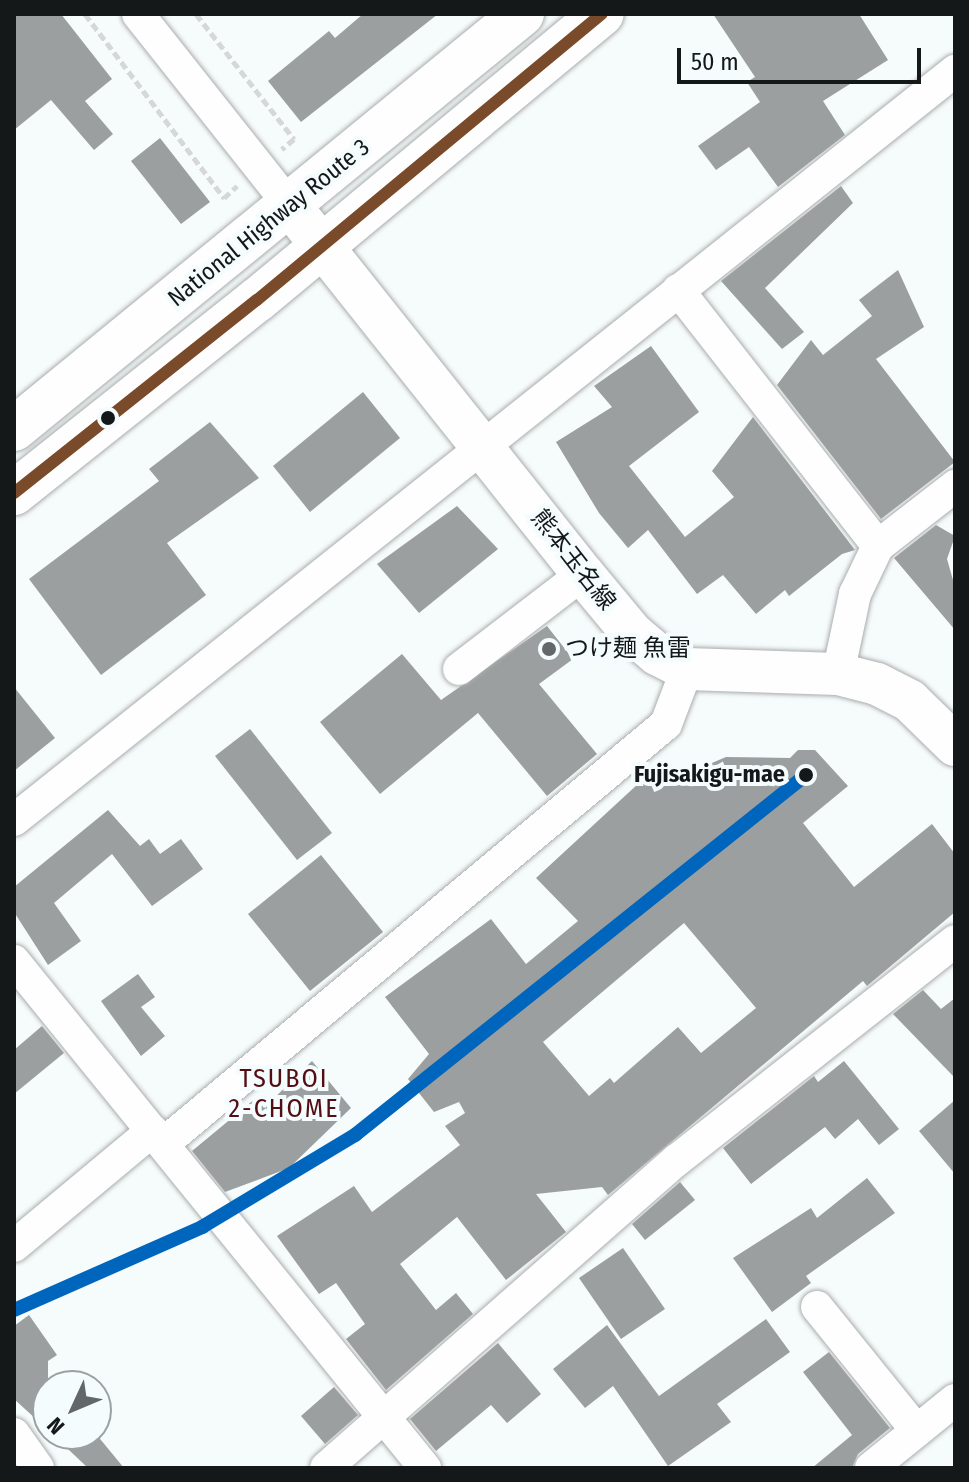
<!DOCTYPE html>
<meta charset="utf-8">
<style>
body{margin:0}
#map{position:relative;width:969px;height:1482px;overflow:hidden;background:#f6fbfb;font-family:"Fira Sans Condensed","Noto Sans JP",sans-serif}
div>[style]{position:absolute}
.building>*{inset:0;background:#9b9f9f}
.path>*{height:5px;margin-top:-2.5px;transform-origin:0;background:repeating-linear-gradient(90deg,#d6d7d7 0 8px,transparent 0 12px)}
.roads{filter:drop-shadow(0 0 2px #aaadad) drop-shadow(0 0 2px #aaadad)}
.minor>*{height:32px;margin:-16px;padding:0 16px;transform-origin:16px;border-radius:16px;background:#fefefe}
.major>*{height:42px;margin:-21px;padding:0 21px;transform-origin:21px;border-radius:21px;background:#fefefe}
.highway>*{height:44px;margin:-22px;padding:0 22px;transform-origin:22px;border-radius:22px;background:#fefefe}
.bus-1>*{height:12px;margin:-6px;padding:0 6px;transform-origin:6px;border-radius:6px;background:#7a4b2a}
.rail-1>*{height:14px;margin:-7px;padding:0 7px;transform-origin:7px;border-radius:7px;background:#0065bd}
.dots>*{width:22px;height:22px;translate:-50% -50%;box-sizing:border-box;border:4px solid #f4fcfd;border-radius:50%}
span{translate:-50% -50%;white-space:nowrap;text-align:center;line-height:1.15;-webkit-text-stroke:8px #f4fcfd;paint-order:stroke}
.street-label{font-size:24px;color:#151818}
.poi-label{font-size:24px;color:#151818}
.left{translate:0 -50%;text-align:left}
.stop-label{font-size:24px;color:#151818;font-weight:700}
.right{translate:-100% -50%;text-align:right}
.neighbourhood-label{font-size:26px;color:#530d13;letter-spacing:2px}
.frame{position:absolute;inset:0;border:16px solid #151818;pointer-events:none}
.north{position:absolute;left:32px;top:1370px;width:80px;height:80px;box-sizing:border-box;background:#f4fcfd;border:2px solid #9ba1a1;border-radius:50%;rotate:226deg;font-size:22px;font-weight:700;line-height:32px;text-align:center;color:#151818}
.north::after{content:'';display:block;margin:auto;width:28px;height:36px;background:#646767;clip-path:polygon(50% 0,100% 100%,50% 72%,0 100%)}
.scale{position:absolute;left:677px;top:48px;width:244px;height:36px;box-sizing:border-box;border:4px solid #151818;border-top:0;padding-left:10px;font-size:24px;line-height:28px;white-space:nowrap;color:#151818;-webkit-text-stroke:6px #f4fcfd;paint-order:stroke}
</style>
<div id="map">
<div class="building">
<div style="clip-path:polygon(14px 14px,61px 14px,112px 79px,85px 101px,113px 134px,94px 150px,51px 100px,14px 130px)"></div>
<div style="clip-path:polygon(363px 14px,438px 14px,301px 122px,268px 81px,329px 31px,335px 38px)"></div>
<div style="clip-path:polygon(713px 14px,859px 14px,888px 60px,823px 101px,845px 135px,778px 187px,749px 147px,716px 170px,698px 146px,760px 102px,747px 82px,755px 77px)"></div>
<div style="clip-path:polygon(160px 138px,210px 202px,181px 224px,131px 161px)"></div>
<div style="clip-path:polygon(841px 186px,853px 203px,765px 288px,804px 332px,782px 349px,721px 281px)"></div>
<div style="clip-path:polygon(898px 270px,924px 327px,876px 359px,955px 462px,881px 519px,777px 385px,811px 340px,823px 355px,872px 316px,859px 300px)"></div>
<div style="clip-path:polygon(651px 346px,699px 412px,629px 466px,685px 537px,734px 497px,712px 471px,753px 417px,855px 550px,842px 554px,789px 596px,785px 590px,756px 614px,723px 575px,697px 594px,648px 530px,628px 548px,599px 513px,556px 442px,612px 407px,594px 386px)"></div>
<div style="clip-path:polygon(363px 392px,400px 438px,310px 512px,273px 466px)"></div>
<div style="clip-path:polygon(210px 422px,259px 478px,167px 543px,206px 595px,101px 675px,29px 579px,159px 481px,149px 469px)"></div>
<div style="clip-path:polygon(457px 506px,498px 549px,419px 613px,377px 564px)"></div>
<div style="clip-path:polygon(936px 525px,955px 536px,947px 559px,955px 587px,955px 630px,894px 558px)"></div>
<div style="clip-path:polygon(547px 626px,573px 659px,539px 684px,597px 754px,547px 796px,478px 713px,380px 794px,320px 722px,402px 654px,441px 700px)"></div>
<div style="clip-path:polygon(14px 687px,55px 738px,14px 771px)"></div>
<div style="clip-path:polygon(250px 729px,332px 833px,297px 860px,215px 756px)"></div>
<div style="clip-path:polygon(evenodd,798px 750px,815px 750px,848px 786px,803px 823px,854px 887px,932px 824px,955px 854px,955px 912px,867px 986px,863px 981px,608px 1195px,602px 1187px,536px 1194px,566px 1232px,506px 1280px,457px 1217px,400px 1264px,436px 1310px,456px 1293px,473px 1314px,386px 1390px,346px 1339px,365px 1324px,336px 1283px,319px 1294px,277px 1236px,354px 1186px,372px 1212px,460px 1145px,445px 1126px,465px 1113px,459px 1102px,434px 1112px,408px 1079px,429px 1054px,385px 997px,491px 919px,526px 964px,578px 921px,536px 878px,652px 771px,662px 784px,726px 757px,790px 758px,798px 750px,684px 923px,756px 1008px,701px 1053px,678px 1027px,614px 1083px,610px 1078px,589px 1096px,543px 1042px,684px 923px)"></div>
<div style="clip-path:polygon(108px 810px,140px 846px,149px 839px,160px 854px,181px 839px,203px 869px,152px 906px,112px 854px,54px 903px,81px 941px,48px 965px,14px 912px,14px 887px)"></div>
<div style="clip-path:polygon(321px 855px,383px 932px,310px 991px,248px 914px)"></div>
<div style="clip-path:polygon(138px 974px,155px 997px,141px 1007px,165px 1036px,141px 1056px,101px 1001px)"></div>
<div style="clip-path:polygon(923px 990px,941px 1009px,955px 998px,955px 1078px,893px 1014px)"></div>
<div style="clip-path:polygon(42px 1026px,64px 1053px,14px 1094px,14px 1050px)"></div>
<div style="clip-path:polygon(312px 1061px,351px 1108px,289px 1168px,225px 1192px,192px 1151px,256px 1098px,264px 1108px)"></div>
<div style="clip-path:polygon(844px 1061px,899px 1129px,879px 1145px,858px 1119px,835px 1139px,825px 1127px,751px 1184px,723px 1148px,814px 1076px,818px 1082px)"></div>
<div style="clip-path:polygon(955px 1100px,955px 1174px,919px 1131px)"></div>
<div style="clip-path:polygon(867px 1178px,895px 1213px,806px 1276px,811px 1283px,772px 1312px,733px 1258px,811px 1208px,817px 1218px)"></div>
<div style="clip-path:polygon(680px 1182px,695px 1200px,645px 1240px,632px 1224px)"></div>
<div style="clip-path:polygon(623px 1248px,665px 1309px,621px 1339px,579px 1278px)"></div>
<div style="clip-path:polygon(29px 1315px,57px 1355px,48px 1361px,48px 1430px,14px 1399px,14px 1326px)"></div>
<div style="clip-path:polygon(766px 1319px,790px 1352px,717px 1404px,731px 1422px,668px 1466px,613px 1386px,585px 1408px,553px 1369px,607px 1325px,659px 1396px)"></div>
<div style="clip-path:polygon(498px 1343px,541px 1394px,507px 1423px,491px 1405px,436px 1451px,410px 1419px)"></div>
<div style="clip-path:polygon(829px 1352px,890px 1428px,858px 1454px,852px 1468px,812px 1468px,852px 1435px,803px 1372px)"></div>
<div style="clip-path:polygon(334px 1387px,358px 1415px,325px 1444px,301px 1416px)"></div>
<div style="clip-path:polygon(52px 1434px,96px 1434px,124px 1468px,88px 1468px)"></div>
</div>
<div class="path">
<div style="left:85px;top:14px;width:231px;rotate:52.9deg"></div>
<div style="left:224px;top:198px;width:18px;rotate:-43deg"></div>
<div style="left:196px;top:14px;width:159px;rotate:51.9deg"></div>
<div style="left:294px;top:139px;width:16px;rotate:140deg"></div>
</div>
<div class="roads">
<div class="minor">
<div style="left:138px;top:14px;width:246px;rotate:51.6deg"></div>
<div style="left:678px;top:290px;width:325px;rotate:52deg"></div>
<div style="left:459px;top:669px;width:156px;rotate:-37.5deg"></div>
<div style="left:838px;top:674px;width:82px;rotate:-78deg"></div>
<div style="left:855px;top:594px;width:53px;rotate:-64.4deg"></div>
<div style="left:878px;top:546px;width:98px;rotate:-37.9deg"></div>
<div style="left:14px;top:820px;width:1203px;rotate:-38.52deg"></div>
<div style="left:14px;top:961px;width:653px;rotate:50.97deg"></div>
<div style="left:163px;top:1144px;width:655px;rotate:-39.86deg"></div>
<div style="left:666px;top:724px;width:59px;rotate:-69.1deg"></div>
<div style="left:14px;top:1246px;width:180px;rotate:-39.8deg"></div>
<div style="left:817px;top:1307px;width:159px;rotate:51.1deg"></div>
<div style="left:14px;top:1434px;width:42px;rotate:54.8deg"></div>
<div style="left:326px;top:1468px;width:467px;rotate:-41.3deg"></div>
<div style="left:677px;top:1160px;width:354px;rotate:-38.2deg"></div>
<div style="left:871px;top:1468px;width:108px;rotate:-39deg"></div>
</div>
<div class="major">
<div style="left:291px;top:207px;width:469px;rotate:51.5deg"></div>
<div style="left:583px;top:574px;width:77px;rotate:50.3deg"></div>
<div style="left:632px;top:633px;width:33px;rotate:40deg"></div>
<div style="left:657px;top:654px;width:34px;rotate:27deg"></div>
<div style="left:687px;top:669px;width:151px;rotate:1.9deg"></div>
<div style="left:838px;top:674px;width:40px;rotate:14.4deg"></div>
<div style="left:877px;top:684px;width:37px;rotate:27deg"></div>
<div style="left:910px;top:701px;width:63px;rotate:44.4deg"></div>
</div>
<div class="highway">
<div style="left:14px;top:429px;width:656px;rotate:-39.25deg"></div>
<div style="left:14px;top:493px;width:310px;rotate:-38.5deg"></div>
<div style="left:257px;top:300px;width:448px;rotate:-39.7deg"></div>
</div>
</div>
<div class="bus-1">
<div style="left:14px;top:493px;width:310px;rotate:-38.5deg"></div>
<div style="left:257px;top:300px;width:448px;rotate:-39.7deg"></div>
</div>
<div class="rail-1">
<div style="left:14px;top:1310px;width:206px;rotate:-23.8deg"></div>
<div style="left:202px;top:1227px;width:179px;rotate:-31deg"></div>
<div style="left:355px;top:1135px;width:577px;rotate:-38.6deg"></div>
</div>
<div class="dots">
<div style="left:108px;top:418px;background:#151818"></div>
<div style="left:549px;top:649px;background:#646767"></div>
<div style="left:806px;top:775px;background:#151818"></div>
</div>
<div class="street-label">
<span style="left:269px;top:223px;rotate:-39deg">National Highway Route 3</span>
<span style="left:573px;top:560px;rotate:52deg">熊本玉名線</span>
</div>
<div class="poi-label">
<span class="left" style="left:565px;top:649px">つけ麺 魚雷</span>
</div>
<div class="stop-label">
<span class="right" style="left:785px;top:775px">Fujisakigu-mae</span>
</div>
<div class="neighbourhood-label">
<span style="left:284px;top:1094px">TSUBOI<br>2-CHOME</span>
</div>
<div class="frame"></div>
<div class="north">N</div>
<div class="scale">50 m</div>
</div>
